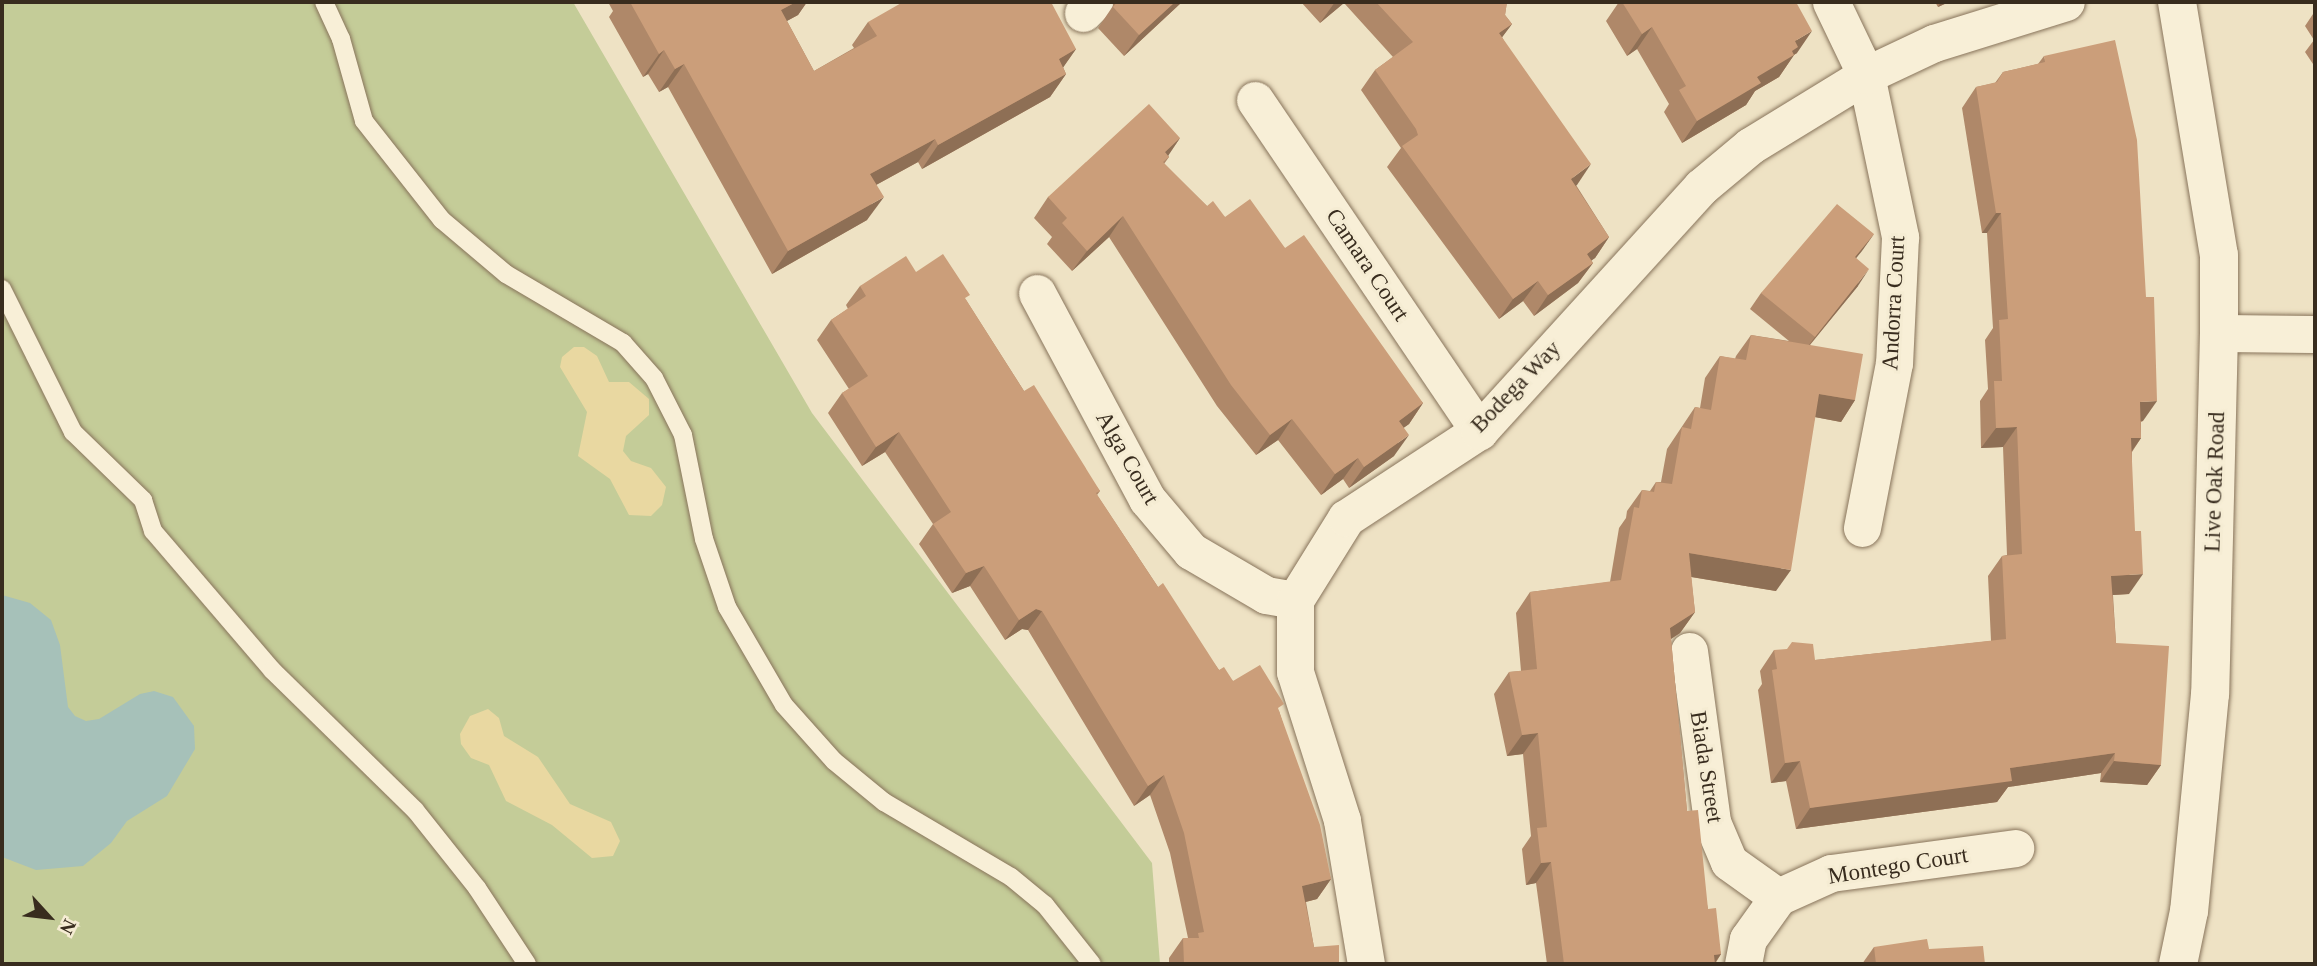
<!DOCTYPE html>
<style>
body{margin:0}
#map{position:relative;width:2317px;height:966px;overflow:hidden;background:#eee2c4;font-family:"Times New Roman",serif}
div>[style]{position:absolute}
.green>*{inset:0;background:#c4cc98}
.sand>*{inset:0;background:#e9d8a1}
.water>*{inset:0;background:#a6c1b9}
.roads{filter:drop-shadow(0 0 2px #88745b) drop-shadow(0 0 2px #88745b)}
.service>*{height:18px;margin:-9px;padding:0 9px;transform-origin:9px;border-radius:9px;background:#f8efd7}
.minor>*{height:37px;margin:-18.5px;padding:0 18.5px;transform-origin:18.5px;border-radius:18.5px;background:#f8efd7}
.tertiary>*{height:38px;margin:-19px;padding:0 19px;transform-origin:19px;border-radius:19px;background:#f8efd7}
.wall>*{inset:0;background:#af8869}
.shaded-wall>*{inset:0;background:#8e6f55}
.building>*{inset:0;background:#cb9e7a}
span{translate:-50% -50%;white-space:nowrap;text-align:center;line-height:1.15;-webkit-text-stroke:6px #f5ecd3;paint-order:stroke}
.street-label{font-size:23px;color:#382c1e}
.frame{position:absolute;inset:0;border:4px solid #382c1e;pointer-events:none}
.north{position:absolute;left:14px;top:882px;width:70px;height:70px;-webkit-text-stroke:5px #f5ecd3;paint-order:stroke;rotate:117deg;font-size:19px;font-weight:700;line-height:28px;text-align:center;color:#382c1e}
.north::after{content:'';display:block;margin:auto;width:24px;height:32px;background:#382c1e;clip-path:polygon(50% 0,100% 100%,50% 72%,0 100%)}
</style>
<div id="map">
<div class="green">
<div style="clip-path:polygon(2px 2px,573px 2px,812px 413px,1152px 863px,1160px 964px,2px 964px)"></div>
</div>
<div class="sand">
<div style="clip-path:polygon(574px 347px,584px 347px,597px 356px,609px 382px,629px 382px,649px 399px,649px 415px,626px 436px,623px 451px,631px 461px,651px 468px,666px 487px,662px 505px,651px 516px,629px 515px,610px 479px,578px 456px,587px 412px,560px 367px,562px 357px)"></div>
<div style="clip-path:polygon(488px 709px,499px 718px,504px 736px,538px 757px,570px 804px,611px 822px,620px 841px,613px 856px,592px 858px,552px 825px,506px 801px,489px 765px,471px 758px,461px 744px,460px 734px,470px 716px)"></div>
</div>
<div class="water">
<div style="clip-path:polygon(2px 595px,30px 603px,51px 620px,60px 645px,68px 707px,75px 716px,86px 721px,99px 719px,140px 694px,154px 691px,173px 697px,194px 726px,195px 749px,167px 796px,127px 821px,111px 843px,83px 866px,36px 870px,2px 857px)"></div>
</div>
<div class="roads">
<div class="service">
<div style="left:324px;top:2px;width:41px;rotate:65.3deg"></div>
<div style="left:341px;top:39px;width:85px;rotate:74.3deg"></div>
<div style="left:364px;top:121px;width:126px;rotate:51.8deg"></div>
<div style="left:442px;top:220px;width:84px;rotate:40.2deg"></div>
<div style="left:506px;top:274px;width:136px;rotate:30.5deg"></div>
<div style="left:623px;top:343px;width:47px;rotate:48.5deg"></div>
<div style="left:654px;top:378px;width:64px;rotate:63deg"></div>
<div style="left:683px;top:435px;width:106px;rotate:78.6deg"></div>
<div style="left:704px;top:539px;width:72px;rotate:71.3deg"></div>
<div style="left:727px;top:607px;width:113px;rotate:59.8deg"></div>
<div style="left:784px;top:705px;width:75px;rotate:48.2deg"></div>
<div style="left:834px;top:761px;width:65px;rotate:39.4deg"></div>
<div style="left:884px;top:802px;width:147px;rotate:30.6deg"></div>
<div style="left:1011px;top:877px;width:44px;rotate:39.5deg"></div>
<div style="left:1045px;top:905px;width:75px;rotate:51.5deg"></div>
<div style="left:2px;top:289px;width:160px;rotate:63.6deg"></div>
<div style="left:73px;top:432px;width:98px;rotate:44.2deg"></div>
<div style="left:143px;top:500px;width:33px;rotate:72deg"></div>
<div style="left:153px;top:531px;width:183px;rotate:49.4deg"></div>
<div style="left:272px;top:670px;width:200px;rotate:44.4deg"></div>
<div style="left:415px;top:810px;width:100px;rotate:51.5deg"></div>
<div style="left:477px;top:888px;width:91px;rotate:56.7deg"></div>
</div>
<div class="minor">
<div style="left:1831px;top:2px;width:81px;rotate:64.4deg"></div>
<div style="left:1866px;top:75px;width:166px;rotate:78.1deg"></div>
<div style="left:1900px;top:237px;width:126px;rotate:92.7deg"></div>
<div style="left:1894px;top:363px;width:168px;rotate:101deg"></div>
<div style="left:1083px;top:13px;width:16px;rotate:-45deg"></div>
<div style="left:1255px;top:100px;width:400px;rotate:55.9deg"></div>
<div style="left:1037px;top:293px;width:234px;rotate:61.9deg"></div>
<div style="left:1147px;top:499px;width:68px;rotate:49.8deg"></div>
<div style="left:1191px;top:551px;width:87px;rotate:30.4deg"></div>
<div style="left:1266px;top:595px;width:29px;rotate:10deg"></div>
<div style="left:2219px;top:333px;width:96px;rotate:0.6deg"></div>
<div style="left:1689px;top:651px;width:173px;rotate:82.3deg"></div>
<div style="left:1712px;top:822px;width:43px;rotate:67deg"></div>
<div style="left:1729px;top:862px;width:60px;rotate:35.5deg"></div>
<div style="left:1366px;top:964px;width:146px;rotate:-99.5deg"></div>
<div style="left:1342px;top:820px;width:155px;rotate:-107.6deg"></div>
<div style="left:1295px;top:672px;width:72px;rotate:-90deg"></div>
<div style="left:1295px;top:600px;width:97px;rotate:-58.1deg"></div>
<div style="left:1346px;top:518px;width:159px;rotate:-33.2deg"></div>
<div style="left:1479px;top:431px;width:330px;rotate:-47.7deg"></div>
<div style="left:1701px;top:187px;width:64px;rotate:-39.9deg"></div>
<div style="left:1750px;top:146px;width:136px;rotate:-31.5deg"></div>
<div style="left:1866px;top:75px;width:75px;rotate:-25.2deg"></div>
<div style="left:1934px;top:43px;width:138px;rotate:-17.3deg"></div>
<div style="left:1743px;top:964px;width:25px;rotate:-79deg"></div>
<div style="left:1748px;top:939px;width:52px;rotate:-54.5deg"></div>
<div style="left:1778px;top:897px;width:58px;rotate:-24.4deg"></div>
<div style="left:1831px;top:873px;width:186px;rotate:-7.7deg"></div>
</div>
<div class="tertiary">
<div style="left:2177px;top:2px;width:256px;rotate:80.6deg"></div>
<div style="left:2219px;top:255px;width:78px;rotate:90deg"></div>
<div style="left:2219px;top:333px;width:361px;rotate:91.4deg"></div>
<div style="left:2210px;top:694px;width:218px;rotate:95.5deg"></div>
<div style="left:2189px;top:911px;width:54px;rotate:101.7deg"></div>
</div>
</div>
<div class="wall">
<div style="clip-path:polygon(608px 2px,807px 2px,798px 15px,787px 21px,814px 71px,854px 48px,852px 45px,868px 22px,1076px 49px,1063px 67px,1066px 74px,1050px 97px,922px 169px,918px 162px,876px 185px,867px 220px,772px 274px,668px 87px,659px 92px,648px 74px,643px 77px,609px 17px,613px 11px)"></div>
<div style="clip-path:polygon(1113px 2px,1182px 2px,1124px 56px,1098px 28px,1113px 6px)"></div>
<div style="clip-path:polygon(1301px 2px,1507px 2px,1505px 15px,1512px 24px,1502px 37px,1577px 185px,1576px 185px,1609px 237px,1595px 258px,1591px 260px,1593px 263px,1578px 283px,1534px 316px,1523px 301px,1499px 319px,1387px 167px,1401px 148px,1361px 90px,1375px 70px,1393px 57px,1344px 3px,1320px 23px)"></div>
<div style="clip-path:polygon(1619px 2px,1796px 2px,1797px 53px,1794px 55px,1779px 77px,1755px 91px,1746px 105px,1682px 143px,1664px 112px,1669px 104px,1637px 49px,1627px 56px,1606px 21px)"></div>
<div style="clip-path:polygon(1935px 2px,1949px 2px,1938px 7px)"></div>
<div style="clip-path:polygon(2315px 11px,2315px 67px,2305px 52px,2314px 40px,2305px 26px)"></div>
<div style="clip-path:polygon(2044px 56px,2143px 421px,2141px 422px,2141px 438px,2132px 452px,2129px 594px,2113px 595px,2116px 643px,2161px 765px,2147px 785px,2100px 782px,2101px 773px,2008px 787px,1997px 802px,1796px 829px,1786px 781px,1771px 783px,1758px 690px,1762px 684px,1760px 671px,1774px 650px,1815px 660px,1991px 641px,1988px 576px,2002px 556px,2007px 555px,2003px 447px,1981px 448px,1980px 401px,1988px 389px,1985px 340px,1993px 328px,1987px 233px,1982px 233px,1962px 108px,1976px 87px,1995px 83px,2003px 72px,2038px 64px)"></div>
<div style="clip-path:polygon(1180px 138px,1168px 155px,1169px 157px,1164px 164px,1207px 206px,1225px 217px,1285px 248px,1423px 403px,1409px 424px,1403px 428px,1394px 456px,1349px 488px,1343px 479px,1321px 495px,1278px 440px,1256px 455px,1217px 406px,1109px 237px,1072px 271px,1047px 244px,1052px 237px,1034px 218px,1048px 197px)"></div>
<div style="clip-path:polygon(1874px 234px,1856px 258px,1858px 286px,1810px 345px,1855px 400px,1841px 422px,1815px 417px,1776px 591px,1691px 577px,1695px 612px,1680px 633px,1671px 639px,1687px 811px,1708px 909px,1721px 954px,1715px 964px,1547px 964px,1536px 883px,1526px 885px,1522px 849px,1531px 836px,1523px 754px,1507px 756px,1494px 694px,1509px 672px,1521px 671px,1516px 613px,1530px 592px,1610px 582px,1619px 528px,1626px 518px,1627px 511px,1642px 490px,1650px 491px,1656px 482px,1661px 482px,1667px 449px,1695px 407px,1700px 408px,1705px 378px,1720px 356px,1735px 359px,1736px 356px,1751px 335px,1789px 341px,1750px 309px,1761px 293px)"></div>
<div style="clip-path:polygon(916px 272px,966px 300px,1024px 391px,1100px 491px,1097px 495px,1158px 587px,1219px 670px,1233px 681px,1279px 711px,1331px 879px,1317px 899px,1306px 902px,1314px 947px,1339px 964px,1169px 964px,1169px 958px,1183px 938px,1188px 938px,1170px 853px,1150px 795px,1134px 806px,1028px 630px,1022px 629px,1005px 640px,970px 586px,952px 593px,919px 544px,933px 524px,885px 452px,862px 466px,828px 413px,842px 393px,849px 389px,817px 340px,831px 320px,848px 309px,846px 305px,860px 286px)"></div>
<div style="clip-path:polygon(1874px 947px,1929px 949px,1985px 964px,1862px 964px)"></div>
</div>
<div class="shaded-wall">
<div style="clip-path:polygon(796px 2px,807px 2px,798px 15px,764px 33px,781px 10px)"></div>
<div style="clip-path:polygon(1175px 2px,1182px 2px,1124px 56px,1139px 35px)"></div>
<div style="clip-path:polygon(1335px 2px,1345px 2px,1320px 23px)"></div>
<div style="clip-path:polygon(1941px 2px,1949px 2px,1938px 7px)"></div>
<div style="clip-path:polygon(1512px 24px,1497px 44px,1499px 33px)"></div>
<div style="clip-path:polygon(1652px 27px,1637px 49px,1627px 56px,1642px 34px)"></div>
<div style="clip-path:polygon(1812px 31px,1797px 53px,1792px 56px,1794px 55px,1779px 77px,1755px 91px,1746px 105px,1682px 143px,1697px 121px,1757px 77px,1795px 41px)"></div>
<div style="clip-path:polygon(1076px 49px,1060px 72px,1059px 59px)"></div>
<div style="clip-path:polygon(664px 50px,648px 74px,643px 77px,659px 54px)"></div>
<div style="clip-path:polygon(684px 64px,668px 87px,659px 92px,675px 69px)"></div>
<div style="clip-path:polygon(1066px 74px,1050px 97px,922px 169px,938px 145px)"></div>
<div style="clip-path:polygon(1180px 138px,1166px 159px,1165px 152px)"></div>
<div style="clip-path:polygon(935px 139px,918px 162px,854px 197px,870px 174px)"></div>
<div style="clip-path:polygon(1591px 164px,1577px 185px,1557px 199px,1571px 179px)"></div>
<div style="clip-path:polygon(884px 197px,867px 220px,772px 274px,788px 251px)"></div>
<div style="clip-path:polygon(1996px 213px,2001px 213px,1987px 233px,1982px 233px)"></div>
<div style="clip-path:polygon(1123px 216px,1109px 237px,1072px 271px,1087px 251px)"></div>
<div style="clip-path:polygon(1874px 234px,1862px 251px,1843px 274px,1855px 257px)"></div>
<div style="clip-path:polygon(1609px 237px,1595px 258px,1572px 275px,1587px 254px)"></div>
<div style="clip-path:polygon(1593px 263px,1578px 283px,1534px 316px,1548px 295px)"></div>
<div style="clip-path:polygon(1869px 269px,1858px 286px,1803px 353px,1815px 337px)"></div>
<div style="clip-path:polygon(1538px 281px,1523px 301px,1499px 319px,1513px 299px)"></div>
<div style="clip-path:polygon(1819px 394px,1855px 400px,1841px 422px,1804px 415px)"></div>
<div style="clip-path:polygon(2157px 401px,2143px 421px,2126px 422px,2140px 402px)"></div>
<div style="clip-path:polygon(1423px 403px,1409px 424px,1384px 442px,1399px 421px)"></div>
<div style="clip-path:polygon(1292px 419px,1278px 440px,1256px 455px,1270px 435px)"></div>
<div style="clip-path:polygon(2017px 427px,2003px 447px,1981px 448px,1996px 428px)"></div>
<div style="clip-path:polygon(899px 432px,885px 452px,862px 466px,876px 447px)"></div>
<div style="clip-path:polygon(1409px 435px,1394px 456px,1349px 488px,1364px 467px)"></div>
<div style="clip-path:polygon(2131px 438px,2141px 438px,2127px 458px)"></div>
<div style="clip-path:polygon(1358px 458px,1343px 479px,1321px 495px,1335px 474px)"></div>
<div style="clip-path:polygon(1689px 553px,1791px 570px,1776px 591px,1674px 574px)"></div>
<div style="clip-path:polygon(984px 566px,970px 586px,952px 593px,966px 573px)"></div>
<div style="clip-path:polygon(2143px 574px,2129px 594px,2097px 596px,2111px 576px)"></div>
<div style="clip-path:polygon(1036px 609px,1042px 611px,1028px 630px,1022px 629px,1005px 640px,1019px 620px)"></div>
<div style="clip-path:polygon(1695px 612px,1680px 633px,1655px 649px,1670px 628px)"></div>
<div style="clip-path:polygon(1538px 733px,1523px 754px,1507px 756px,1522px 735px)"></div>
<div style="clip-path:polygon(2115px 753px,2101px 773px,2008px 787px,1997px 802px,1796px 829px,1810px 808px,2010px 768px)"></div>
<div style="clip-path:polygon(1800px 761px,1786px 781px,1771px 783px,1785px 763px)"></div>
<div style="clip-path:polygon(2114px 761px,2161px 765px,2147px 785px,2100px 782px)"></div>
<div style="clip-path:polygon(1164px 775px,1150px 795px,1134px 806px,1148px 786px)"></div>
<div style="clip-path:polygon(1551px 862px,1536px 883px,1526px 885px,1541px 863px)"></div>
<div style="clip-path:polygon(1331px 879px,1317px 899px,1289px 906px,1302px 886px)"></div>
<div style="clip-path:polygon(1721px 954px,1714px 964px,1714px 955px)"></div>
</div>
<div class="building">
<div style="clip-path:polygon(630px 2px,796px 2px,781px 10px,814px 71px,877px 36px,868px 22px,903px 2px,1051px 2px,1076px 49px,1059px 59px,1066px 74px,938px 145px,935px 139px,870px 174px,884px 197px,788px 251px,684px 64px,675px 69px,664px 50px,659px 54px)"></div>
<div style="clip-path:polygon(1117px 2px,1175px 2px,1139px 35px,1113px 7px)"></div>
<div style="clip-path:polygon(1376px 2px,1507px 2px,1505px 15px,1512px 24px,1499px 33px,1591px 164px,1571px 179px,1609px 237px,1587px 254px,1593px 263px,1548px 295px,1538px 281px,1513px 299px,1402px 146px,1418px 135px,1416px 129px,1375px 70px,1413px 42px)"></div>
<div style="clip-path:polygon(1622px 2px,1796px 2px,1812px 31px,1795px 41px,1798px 47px,1792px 51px,1794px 55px,1757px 77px,1761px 83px,1697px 121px,1679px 90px,1686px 86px,1652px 27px,1642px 34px)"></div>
<div style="clip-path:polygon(2115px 40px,2137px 140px,2146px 297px,2154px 297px,2157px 401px,2140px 402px,2141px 438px,2131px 438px,2135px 531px,2141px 531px,2143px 574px,2111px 576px,2116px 643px,2169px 646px,2161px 765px,2114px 761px,2115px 753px,2010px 768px,2012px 781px,1810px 808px,1800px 761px,1785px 763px,1772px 670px,1777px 669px,1774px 650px,1787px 649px,1792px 642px,1813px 644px,1815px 660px,2006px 639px,2002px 556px,2022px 554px,2017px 427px,1996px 428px,1994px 381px,2002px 381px,1999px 320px,2008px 319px,2001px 213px,1996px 213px,1976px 87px,1997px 82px,2003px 72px,2045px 62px,2044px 56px)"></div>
<div style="clip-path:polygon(1149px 104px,1180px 138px,1165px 152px,1169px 157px,1163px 162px,1207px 206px,1213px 201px,1225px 217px,1250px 199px,1285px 248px,1304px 235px,1423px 403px,1399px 421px,1409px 435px,1364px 467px,1358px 458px,1335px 474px,1292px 419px,1270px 435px,1231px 385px,1123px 216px,1087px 251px,1062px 223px,1067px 218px,1048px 197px)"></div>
<div style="clip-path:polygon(1837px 204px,1874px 234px,1855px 257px,1869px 269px,1815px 337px,1761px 293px)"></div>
<div style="clip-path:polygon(943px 254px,970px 295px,965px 298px,1024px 391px,1034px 385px,1100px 491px,1096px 493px,1158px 587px,1163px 583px,1219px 670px,1224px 667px,1233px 681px,1260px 665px,1284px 704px,1278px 708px,1320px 825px,1331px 879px,1302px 886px,1314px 947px,1339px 945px,1339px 964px,1184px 964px,1183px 938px,1199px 938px,1198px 933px,1204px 932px,1184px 833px,1164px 775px,1148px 786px,1042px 611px,1036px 609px,1019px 620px,984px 566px,966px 573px,933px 524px,951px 512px,899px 432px,876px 447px,842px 393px,868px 376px,831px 320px,866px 296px,860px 286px,906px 256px,916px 272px)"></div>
<div style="clip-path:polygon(1751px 335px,1863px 354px,1855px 400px,1819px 394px,1791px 570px,1689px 553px,1695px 612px,1670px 628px,1687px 811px,1698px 810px,1708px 909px,1716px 908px,1721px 954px,1714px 955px,1715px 964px,1564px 964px,1551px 862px,1541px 863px,1537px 828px,1547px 827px,1538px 733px,1522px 735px,1509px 672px,1537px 669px,1530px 592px,1621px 580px,1634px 507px,1639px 508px,1642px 490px,1654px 492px,1656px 482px,1672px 484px,1682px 427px,1691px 429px,1695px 407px,1711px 410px,1720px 356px,1746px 360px)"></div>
<div style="clip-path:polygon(1927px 939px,1929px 949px,1983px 946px,1985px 964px,1876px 964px,1874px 947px)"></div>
</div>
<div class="street-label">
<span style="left:1367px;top:265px;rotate:56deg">Camara Court</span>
<span style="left:1894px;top:303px;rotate:-87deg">Andorra Court</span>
<span style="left:1516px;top:387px;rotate:-46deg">Bodega Way</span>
<span style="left:1127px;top:458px;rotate:60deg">Alga Court</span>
<span style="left:2215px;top:482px;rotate:-88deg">Live Oak Road</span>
<span style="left:1706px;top:767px;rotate:81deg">Biada Street</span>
<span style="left:1898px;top:866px;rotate:-9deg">Montego Court</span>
</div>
<div class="frame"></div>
<div class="north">N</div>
</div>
